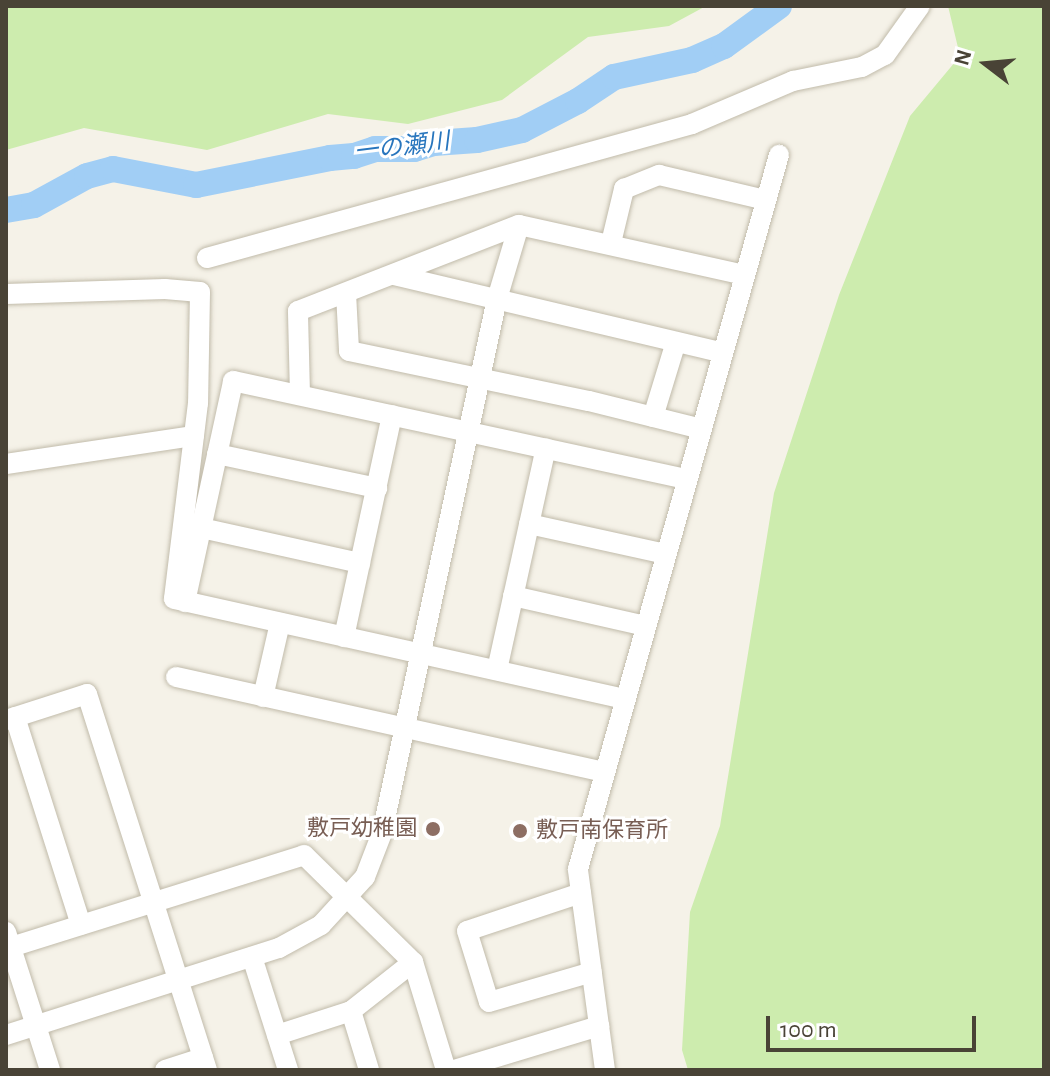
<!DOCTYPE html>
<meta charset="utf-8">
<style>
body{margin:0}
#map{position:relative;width:1050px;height:1076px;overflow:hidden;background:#f5f2e8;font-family:"Alegreya Sans","Noto Sans JP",sans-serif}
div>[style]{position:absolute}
.green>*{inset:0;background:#cdecae}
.river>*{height:26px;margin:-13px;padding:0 13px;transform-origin:13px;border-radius:13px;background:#a1cef5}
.roads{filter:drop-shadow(0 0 2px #c1bbaa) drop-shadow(0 0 2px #c1bbaa)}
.minor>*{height:20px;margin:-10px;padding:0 10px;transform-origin:10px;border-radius:10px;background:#fff}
.dots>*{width:22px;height:22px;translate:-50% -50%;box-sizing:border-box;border:4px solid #fff;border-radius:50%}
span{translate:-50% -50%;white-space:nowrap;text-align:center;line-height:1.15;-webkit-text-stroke:6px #fff;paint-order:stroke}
.education-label{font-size:22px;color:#785e54}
.right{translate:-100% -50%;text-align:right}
.left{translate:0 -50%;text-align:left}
.water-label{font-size:24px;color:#2775bd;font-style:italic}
.frame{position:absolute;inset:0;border:8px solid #494336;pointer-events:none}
.north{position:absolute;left:946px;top:24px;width:80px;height:80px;-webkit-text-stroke:6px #fff;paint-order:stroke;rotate:286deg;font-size:22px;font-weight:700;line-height:32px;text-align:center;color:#494336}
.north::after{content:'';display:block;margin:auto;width:28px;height:36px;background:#494336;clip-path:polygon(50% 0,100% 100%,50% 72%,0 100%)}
.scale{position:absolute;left:766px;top:1016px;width:210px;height:36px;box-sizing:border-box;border:4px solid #494336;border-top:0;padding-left:10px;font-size:24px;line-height:28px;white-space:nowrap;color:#494336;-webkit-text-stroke:6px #fff;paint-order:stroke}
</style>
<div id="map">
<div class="green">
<div style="clip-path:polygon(6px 6px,706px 6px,669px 26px,588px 37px,502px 100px,408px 124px,328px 114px,207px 150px,84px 128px,6px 150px)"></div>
<div style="clip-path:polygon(948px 6px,1044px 6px,1044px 1070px,688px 1070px,682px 1050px,690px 912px,720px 826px,774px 493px,839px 295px,910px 116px,960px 56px)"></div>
</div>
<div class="river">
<div style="left:6px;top:210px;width:28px;rotate:-10deg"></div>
<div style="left:34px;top:205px;width:60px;rotate:-28.7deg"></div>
<div style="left:87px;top:176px;width:27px;rotate:-15deg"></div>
<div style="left:113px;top:169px;width:85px;rotate:10.9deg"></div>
<div style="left:196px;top:185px;width:137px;rotate:-11.4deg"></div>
<div style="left:330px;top:158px;width:24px;rotate:-5deg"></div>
<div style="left:354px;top:156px;width:22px;rotate:-18deg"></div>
<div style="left:375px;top:149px;width:39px"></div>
<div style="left:414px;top:149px;width:21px;rotate:-17deg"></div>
<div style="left:434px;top:143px;width:43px;rotate:-4deg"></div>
<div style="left:477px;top:140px;width:46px;rotate:-12.5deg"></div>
<div style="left:522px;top:130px;width:63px;rotate:-27.4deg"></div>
<div style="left:578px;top:101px;width:43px;rotate:-33.7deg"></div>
<div style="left:614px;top:77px;width:80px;rotate:-12.3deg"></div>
<div style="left:692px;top:60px;width:35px;rotate:-24deg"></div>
<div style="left:724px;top:46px;width:68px;rotate:-36deg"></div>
</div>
<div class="roads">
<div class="minor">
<div style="left:611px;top:243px;width:56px;rotate:-76.5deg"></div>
<div style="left:624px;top:189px;width:38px;rotate:-22deg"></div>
<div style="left:659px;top:175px;width:110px;rotate:13.2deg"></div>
<div style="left:207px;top:258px;width:503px;rotate:-15.44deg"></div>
<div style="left:692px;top:124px;width:110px;rotate:-23.1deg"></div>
<div style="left:793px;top:81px;width:70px;rotate:-11.5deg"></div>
<div style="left:862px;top:67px;width:26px;rotate:-28deg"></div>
<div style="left:885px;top:55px;width:60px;rotate:-54.5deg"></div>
<div style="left:394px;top:275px;width:338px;rotate:13.3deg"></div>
<div style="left:346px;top:293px;width:58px;rotate:87deg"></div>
<div style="left:349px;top:351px;width:245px;rotate:11.8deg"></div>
<div style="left:589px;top:401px;width:115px;rotate:14deg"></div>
<div style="left:6px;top:294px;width:159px;rotate:-1.8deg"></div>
<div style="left:165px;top:289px;width:35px;rotate:5deg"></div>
<div style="left:200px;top:292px;width:111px;rotate:91deg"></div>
<div style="left:198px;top:403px;width:197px;rotate:97deg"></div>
<div style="left:174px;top:599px;width:462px;rotate:12.5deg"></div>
<div style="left:300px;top:395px;width:84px;rotate:-91.4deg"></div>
<div style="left:298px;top:311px;width:237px;rotate:-21.3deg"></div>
<div style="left:519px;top:225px;width:231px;rotate:12.5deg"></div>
<div style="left:653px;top:417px;width:78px;rotate:-73deg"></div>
<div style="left:217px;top:454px;width:164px;rotate:12deg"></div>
<div style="left:6px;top:464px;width:190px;rotate:-8.5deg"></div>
<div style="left:529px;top:524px;width:140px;rotate:12.4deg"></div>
<div style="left:201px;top:528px;width:163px;rotate:12.4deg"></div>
<div style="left:513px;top:596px;width:136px;rotate:12.7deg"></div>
<div style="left:185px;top:602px;width:226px;rotate:-77.7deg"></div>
<div style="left:233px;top:381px;width:464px;rotate:12.2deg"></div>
<div style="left:344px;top:637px;width:227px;rotate:-77.8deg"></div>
<div style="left:497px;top:670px;width:227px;rotate:-77.6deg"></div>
<div style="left:176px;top:677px;width:439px;rotate:12.5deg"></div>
<div style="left:263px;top:697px;width:76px;rotate:-77.1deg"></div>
<div style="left:15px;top:717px;width:218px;rotate:72.4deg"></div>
<div style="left:6px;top:720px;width:85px;rotate:-17.8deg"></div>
<div style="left:87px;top:694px;width:395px;rotate:72.3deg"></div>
<div style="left:581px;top:893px;width:120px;rotate:161.6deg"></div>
<div style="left:467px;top:931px;width:74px;rotate:72.8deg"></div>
<div style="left:489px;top:1002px;width:107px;rotate:-16.2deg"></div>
<div style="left:6px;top:932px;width:145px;rotate:72.3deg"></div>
<div style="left:11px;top:947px;width:307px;rotate:-17.4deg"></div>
<div style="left:304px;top:855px;width:153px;rotate:44.5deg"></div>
<div style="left:413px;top:962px;width:113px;rotate:73deg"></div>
<div style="left:252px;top:957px;width:119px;rotate:72.3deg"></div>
<div style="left:351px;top:1011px;width:62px;rotate:73deg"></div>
<div style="left:6px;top:1035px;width:287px;rotate:-17.7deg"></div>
<div style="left:279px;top:948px;width:48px;rotate:-28.7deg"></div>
<div style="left:321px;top:925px;width:65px;rotate:-47.5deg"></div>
<div style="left:365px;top:877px;width:47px;rotate:-68.9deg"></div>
<div style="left:382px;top:833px;width:546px;rotate:-77.85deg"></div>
<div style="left:497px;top:299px;width:77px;rotate:-73.4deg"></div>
<div style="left:277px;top:1035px;width:78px;rotate:-18deg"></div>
<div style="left:351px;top:1011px;width:79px;rotate:-38.3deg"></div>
<div style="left:165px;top:1070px;width:40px;rotate:-18deg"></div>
<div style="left:454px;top:1070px;width:152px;rotate:-16.9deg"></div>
<div style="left:605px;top:1070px;width:203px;rotate:-97.7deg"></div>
<div style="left:578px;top:869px;width:742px;rotate:-74.28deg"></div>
</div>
</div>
<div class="dots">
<div style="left:433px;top:829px;background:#8d6e63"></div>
<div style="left:520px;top:831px;background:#8d6e63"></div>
</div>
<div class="education-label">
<span class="right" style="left:417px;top:829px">敷戸幼稚園</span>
<span class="left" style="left:536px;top:831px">敷戸南保育所</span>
</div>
<div class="water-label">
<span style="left:402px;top:148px;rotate:-7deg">一の瀬川</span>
</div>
<div class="frame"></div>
<div class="north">N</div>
<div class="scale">100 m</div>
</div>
